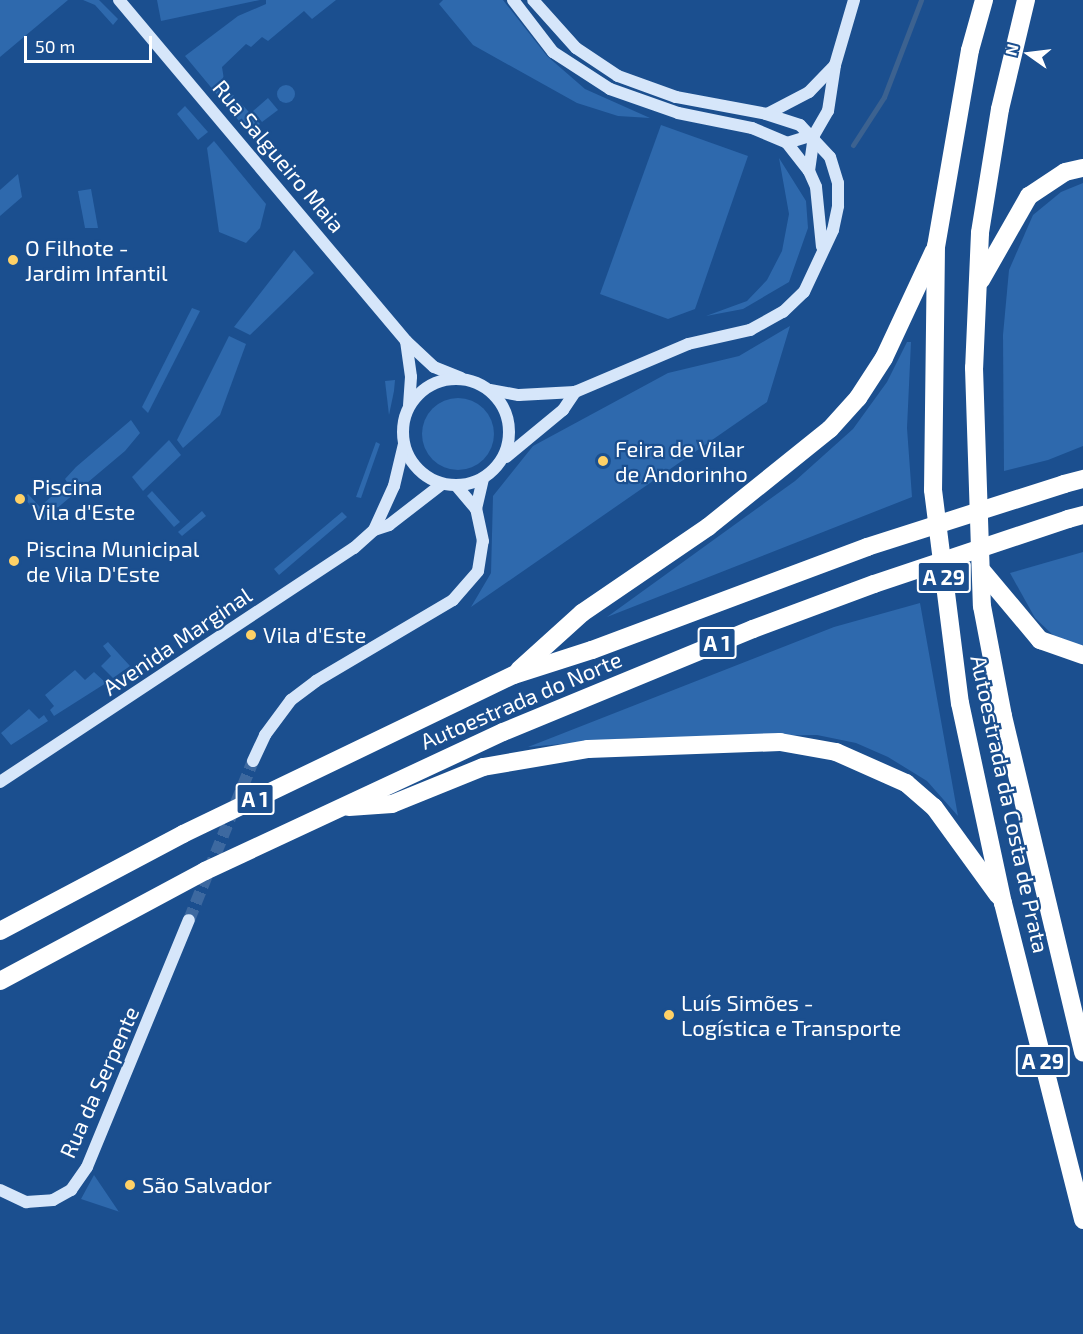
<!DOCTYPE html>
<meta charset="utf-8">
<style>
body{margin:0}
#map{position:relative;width:1083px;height:1334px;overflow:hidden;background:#1b4f8f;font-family:"Exo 2",sans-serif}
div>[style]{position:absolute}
.green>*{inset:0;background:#2e69ad}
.round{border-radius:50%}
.stream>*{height:5px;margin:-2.5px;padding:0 2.5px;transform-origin:2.5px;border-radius:2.5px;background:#3c6290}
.secondary-tunnel>*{height:12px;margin-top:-6px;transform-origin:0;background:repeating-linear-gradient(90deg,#3d69a0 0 12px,transparent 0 18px)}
.secondary>*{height:12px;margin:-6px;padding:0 6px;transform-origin:6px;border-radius:6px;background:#d6e6fa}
.secondary>.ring{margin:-6px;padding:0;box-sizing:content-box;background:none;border:12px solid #d6e6fa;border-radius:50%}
.highway>*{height:18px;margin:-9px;padding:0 9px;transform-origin:9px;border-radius:9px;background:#fff}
.highway-bridge>*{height:18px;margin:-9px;padding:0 9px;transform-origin:9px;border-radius:9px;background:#fff}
.dots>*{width:16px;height:16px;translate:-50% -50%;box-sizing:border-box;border:3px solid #1b4f8f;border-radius:50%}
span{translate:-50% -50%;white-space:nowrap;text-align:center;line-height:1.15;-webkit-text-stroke:4.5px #1b4f8f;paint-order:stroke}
.shield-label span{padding:2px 4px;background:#1b4f8f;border:2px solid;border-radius:4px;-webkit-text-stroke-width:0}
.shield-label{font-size:21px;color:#fff;font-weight:700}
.street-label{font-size:22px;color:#fff}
.poi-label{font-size:22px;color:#fff}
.left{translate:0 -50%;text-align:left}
.north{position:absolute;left:999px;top:24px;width:60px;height:60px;-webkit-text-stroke:4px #1b4f8f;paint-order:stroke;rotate:284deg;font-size:16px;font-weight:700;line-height:24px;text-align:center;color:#fff}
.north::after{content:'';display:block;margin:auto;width:21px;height:27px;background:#fff;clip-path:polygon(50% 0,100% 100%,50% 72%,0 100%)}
.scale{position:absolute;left:24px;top:36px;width:128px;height:27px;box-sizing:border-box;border:3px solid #fff;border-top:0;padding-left:8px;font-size:18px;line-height:21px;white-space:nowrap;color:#fff;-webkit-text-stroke:4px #1b4f8f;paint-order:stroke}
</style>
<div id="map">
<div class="green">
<div style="clip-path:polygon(0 0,68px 0,0 57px)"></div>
<div style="clip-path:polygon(83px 0,99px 0,118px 19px,113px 25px,95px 5px)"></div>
<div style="clip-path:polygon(157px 0,260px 0,161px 21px)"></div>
<div style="clip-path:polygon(266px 0,336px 0,312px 19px,304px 11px,268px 41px,262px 37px,251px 47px,246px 44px,222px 67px,225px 86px,260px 124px,252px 130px,244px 127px,185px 56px,238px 16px,266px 4px)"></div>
<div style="clip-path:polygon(443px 0,503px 0,547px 56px,585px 89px,650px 118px,618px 116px,577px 103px,473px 45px,439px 4px)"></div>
<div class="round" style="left:277px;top:85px;width:18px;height:18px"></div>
<div style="clip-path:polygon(268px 98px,278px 110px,262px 122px,253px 111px)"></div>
<div style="clip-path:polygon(185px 106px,208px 132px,198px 140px,177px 114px)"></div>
<div style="clip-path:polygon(661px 125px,748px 156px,695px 309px,668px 319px,600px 294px)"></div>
<div style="clip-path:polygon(214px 141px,266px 204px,260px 228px,246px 243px,219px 232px,207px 148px)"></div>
<div style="clip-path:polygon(779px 158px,806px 201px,808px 228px,789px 282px,743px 309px,706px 316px,747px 301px,767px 280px,782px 251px,789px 214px)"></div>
<div style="clip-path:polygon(18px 174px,22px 197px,0 216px,0 190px)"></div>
<div style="clip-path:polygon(1083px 183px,1083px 446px,1048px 460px,1004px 471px,1003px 335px,1009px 270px,1033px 215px,1061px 192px)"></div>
<div style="clip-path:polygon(91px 189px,98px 228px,85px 228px,78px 191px)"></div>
<div style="clip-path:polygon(294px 250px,314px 273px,250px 335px,234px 327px)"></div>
<div style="clip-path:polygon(192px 308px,200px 311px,148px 413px,142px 407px)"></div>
<div style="clip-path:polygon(790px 326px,767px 402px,471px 607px,491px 573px,493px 496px,533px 446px,668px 373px,739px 356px)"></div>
<div style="clip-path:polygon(229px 336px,246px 344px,220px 415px,183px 448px,177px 440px)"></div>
<div style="clip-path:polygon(907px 342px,911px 342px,907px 428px,912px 497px,607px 617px,795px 481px,853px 429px,887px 382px)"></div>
<div style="clip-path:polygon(395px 380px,394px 391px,389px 415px,385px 381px)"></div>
<div class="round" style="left:422px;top:398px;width:72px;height:72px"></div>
<div style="clip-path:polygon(131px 420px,140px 433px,125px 451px,43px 520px,24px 498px,28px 494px,40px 507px,67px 482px,65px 479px,76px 467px)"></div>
<div style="clip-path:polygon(169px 440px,181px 455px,143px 491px,132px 477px)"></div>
<div style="clip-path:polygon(376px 442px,380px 444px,361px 498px,356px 497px)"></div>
<div style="clip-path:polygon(152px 491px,180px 522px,174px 527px,147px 496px)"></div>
<div style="clip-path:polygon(202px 511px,206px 516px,182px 536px,178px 532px)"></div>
<div style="clip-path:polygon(342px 512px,347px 517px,279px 575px,274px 569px)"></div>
<div style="clip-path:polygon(1083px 552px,1083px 647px,1055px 637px,1035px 618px,1010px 573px)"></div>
<div style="clip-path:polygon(920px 603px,958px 816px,927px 781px,888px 757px,856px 743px,817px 735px,628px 738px,528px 747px,834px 627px)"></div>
<div style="clip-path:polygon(108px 642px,130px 666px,113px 678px,101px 666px,111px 656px,103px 646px)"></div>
<div style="clip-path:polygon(75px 670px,85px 680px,94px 672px,106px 683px,54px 716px,50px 710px,54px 706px,45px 695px)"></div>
<div style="clip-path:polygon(29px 709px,39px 719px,44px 715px,48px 721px,11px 745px,1px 733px)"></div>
<div style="clip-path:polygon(94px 1175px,119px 1212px,120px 1212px,81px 1199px)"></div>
</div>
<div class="stream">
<div style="left:853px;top:145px;width:57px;rotate:-57.1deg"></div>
<div style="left:884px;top:97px;width:104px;rotate:-69.1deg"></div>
</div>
<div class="secondary-tunnel">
<div style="left:189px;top:920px;width:171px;rotate:-68.1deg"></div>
</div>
<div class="secondary">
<div style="left:119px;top:0;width:446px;rotate:49.9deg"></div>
<div style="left:406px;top:341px;width:38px;rotate:43deg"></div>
<div style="left:434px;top:367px;width:29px;rotate:22deg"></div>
<div style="left:513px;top:0;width:66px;rotate:52.4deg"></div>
<div style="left:553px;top:52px;width:68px;rotate:33deg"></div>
<div style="left:610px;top:89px;width:72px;rotate:19.4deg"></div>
<div style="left:678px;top:113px;width:76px;rotate:11.5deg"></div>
<div style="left:752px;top:128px;width:38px;rotate:23deg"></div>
<div style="left:787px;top:143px;width:36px;rotate:52deg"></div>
<div style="left:809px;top:171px;width:17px;rotate:66deg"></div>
<div style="left:816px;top:187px;width:60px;rotate:84.3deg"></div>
<div style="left:767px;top:114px;width:47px;rotate:-27.6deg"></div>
<div style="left:809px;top:92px;width:37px;rotate:-46deg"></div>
<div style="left:787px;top:143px;width:28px;rotate:-17deg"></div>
<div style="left:809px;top:171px;width:36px;rotate:-82deg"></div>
<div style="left:814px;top:135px;width:28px;rotate:-60deg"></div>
<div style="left:828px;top:111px;width:47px;rotate:-81.3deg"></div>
<div style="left:835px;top:65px;width:68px;rotate:-73.7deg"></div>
<div style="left:406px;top:341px;width:36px;rotate:82deg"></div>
<div style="left:411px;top:377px;width:28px;rotate:94deg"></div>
<div class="ring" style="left:403px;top:379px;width:94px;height:94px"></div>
<div style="left:490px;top:390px;width:29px;rotate:10deg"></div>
<div style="left:519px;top:395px;width:56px;rotate:-3.1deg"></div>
<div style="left:575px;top:392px;width:123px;rotate:-23deg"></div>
<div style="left:688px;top:344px;width:64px;rotate:-12.7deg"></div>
<div style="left:750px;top:330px;width:38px;rotate:-29deg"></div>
<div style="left:783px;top:312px;width:29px;rotate:-44deg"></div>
<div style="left:804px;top:292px;width:68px;rotate:-64.9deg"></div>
<div style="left:833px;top:230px;width:25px;rotate:-78deg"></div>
<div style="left:838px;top:206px;width:23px;rotate:-90deg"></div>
<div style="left:838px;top:183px;width:27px;rotate:-107deg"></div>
<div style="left:830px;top:157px;width:44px;rotate:-133.2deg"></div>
<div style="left:800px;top:125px;width:35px;rotate:-162deg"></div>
<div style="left:767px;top:114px;width:93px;rotate:-169.4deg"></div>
<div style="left:676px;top:97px;width:62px;rotate:-160.1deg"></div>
<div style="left:618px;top:76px;width:50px;rotate:-146.3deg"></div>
<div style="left:576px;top:48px;width:64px;rotate:-131.9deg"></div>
<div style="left:506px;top:457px;width:74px;rotate:-39.5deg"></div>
<div style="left:563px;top:410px;width:22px;rotate:-56deg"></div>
<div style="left:476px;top:509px;width:31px;rotate:-77deg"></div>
<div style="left:374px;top:530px;width:48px;rotate:-65.6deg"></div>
<div style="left:394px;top:486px;width:43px;rotate:-76.6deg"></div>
<div style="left:253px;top:761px;width:29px;rotate:-65deg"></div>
<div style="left:265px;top:735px;width:44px;rotate:-53.4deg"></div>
<div style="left:291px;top:700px;width:31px;rotate:-37deg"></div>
<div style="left:316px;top:681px;width:159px;rotate:-30.6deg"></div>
<div style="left:453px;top:600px;width:38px;rotate:-49deg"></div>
<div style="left:478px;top:571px;width:30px;rotate:-81deg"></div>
<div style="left:483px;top:541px;width:33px;rotate:-102deg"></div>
<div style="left:476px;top:509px;width:30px;rotate:-130deg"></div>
<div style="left:0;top:782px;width:424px;rotate:-33.5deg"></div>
<div style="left:354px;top:548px;width:27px;rotate:-42deg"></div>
<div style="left:374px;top:530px;width:16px;rotate:-18deg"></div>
<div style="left:389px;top:525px;width:67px;rotate:-37.7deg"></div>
<div style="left:0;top:1190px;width:29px;rotate:25deg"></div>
<div style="left:26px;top:1202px;width:27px;rotate:-4deg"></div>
<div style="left:53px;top:1200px;width:21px;rotate:-29deg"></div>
<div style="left:71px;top:1190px;width:28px;rotate:-55deg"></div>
<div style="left:87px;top:1167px;width:267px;rotate:-67.6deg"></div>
</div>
<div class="highway">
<div style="left:984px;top:0;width:52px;rotate:105.6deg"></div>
<div style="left:970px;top:50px;width:199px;rotate:99.8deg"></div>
<div style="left:936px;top:246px;width:244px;rotate:90.7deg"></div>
<div style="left:933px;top:490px;width:215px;rotate:82.8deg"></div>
<div style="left:960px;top:703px;width:205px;rotate:77.9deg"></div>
<div style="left:1003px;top:903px;width:327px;rotate:75.8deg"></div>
<div style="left:1026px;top:0;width:112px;rotate:103.4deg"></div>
<div style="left:1000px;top:109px;width:126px;rotate:99.2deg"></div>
<div style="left:980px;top:233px;width:135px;rotate:92.5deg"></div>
<div style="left:974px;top:368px;width:238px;rotate:88.1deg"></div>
<div style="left:982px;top:606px;width:112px;rotate:79.2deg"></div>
<div style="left:1003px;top:716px;width:346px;rotate:76.6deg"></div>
<div style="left:981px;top:280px;width:97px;rotate:-60.3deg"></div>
<div style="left:1029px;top:196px;width:43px;rotate:-33.7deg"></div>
<div style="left:1065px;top:172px;width:18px;rotate:-13deg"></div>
<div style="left:1064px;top:484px;width:20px;rotate:-15deg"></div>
<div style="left:1068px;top:519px;width:16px;rotate:-15deg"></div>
<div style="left:983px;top:572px;width:89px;rotate:50deg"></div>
<div style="left:1040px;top:640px;width:46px;rotate:19.2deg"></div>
<div style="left:519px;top:670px;width:85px;rotate:-42.1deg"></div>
<div style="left:582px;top:613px;width:153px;rotate:-34.3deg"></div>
<div style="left:708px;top:527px;width:156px;rotate:-38.8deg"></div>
<div style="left:830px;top:429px;width:42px;rotate:-47.9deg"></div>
<div style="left:858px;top:398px;width:48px;rotate:-57deg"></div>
<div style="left:884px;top:358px;width:118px;rotate:-65deg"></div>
<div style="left:349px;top:807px;width:43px;rotate:-4deg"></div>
<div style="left:392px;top:804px;width:98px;rotate:-22.1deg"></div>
<div style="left:483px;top:767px;width:107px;rotate:-9.7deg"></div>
<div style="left:588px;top:749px;width:192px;rotate:-2.1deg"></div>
<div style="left:780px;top:742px;width:57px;rotate:10.1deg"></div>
<div style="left:836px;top:752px;width:77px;rotate:23.9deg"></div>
<div style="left:906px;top:783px;width:37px;rotate:41deg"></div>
<div style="left:934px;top:807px;width:109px;rotate:54deg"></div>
<div style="left:0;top:931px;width:207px;rotate:-27.9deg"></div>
<div style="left:183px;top:834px;width:367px;rotate:-25.7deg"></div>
<div style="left:514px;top:675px;width:82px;rotate:-17.8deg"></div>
<div style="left:592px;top:650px;width:294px;rotate:-20.5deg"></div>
<div style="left:0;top:981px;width:233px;rotate:-28.2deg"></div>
<div style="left:205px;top:871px;width:329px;rotate:-25deg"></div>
<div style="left:503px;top:732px;width:270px;rotate:-22.4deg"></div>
<div style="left:753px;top:629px;width:129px;rotate:-20.4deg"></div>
</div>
<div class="highway-bridge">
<div style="left:867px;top:547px;width:207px;rotate:-17.7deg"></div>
<div style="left:874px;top:584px;width:205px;rotate:-18.5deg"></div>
</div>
<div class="dots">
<div style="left:13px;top:260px;background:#ffd166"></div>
<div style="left:603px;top:461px;background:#ffd166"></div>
<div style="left:20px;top:499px;background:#ffd166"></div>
<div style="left:14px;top:561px;background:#ffd166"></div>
<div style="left:251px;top:635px;background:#ffd166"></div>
<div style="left:669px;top:1015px;background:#ffd166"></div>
<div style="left:130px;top:1185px;background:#ffd166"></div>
</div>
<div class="shield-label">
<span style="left:944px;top:577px">A 29</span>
<span style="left:717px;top:643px">A 1</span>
<span style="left:255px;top:799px">A 1</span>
<span style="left:1043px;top:1061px">A 29</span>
</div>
<div class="street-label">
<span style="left:279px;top:156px;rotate:50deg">Rua Salgueiro Maia</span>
<span style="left:177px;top:641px;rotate:-34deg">Avenida Marginal</span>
<span style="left:521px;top:700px;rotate:-23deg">Autoestrada do Norte</span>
<span style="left:1010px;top:804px;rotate:78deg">Autoestrada da Costa de Prata</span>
<span style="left:99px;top:1082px;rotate:-66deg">Rua da Serpente</span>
</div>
<div class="poi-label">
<span class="left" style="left:25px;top:260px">O Filhote -<br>Jardim Infantil</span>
<span class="left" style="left:615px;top:461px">Feira de Vilar<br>de Andorinho</span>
<span class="left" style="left:32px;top:499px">Piscina<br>Vila d'Este</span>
<span class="left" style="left:26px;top:561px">Piscina Municipal<br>de Vila D'Este</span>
<span class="left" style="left:263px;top:635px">Vila d'Este</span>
<span class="left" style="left:681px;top:1015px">Luís Simões -<br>Logística e Transporte</span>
<span class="left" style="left:142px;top:1185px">São Salvador</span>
</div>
<div class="north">N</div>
<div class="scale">50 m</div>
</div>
